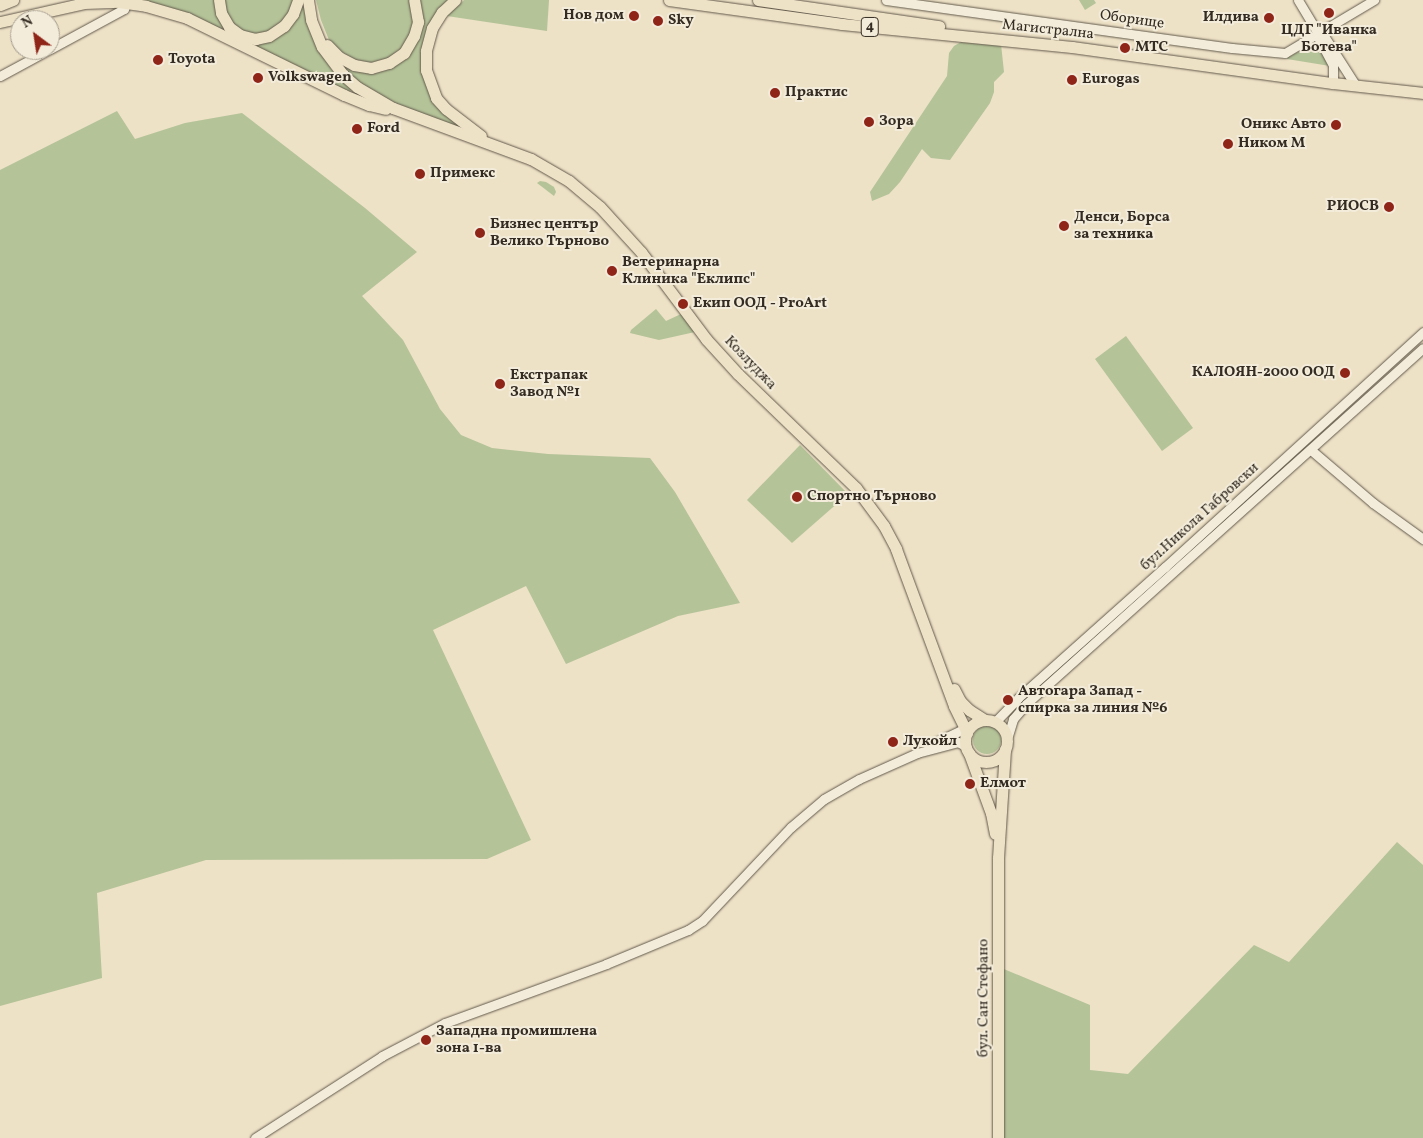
<!DOCTYPE html>
<meta charset="utf-8">
<style>
body{margin:0}
#map{position:relative;width:1423px;height:1138px;overflow:hidden;background:#ede1c6;font-family:Vollkorn,serif}
div>[style]{position:absolute}
.green>*{inset:0;background:#b4c398}
.round{border-radius:50%}
.roads{filter:drop-shadow(0 0 1px #62594b) drop-shadow(0 0 1px #62594b)}
.minor>*{height:9px;margin:-4.5px;padding:0 4.5px;transform-origin:4.5px;border-radius:4.5px;background:#f3ecda}
.major>*{height:11px;margin:-5.5px;padding:0 5.5px;transform-origin:5.5px;border-radius:5.5px;background:#ede1c6}
.major>.ring{margin:-5.5px;padding:0;box-sizing:content-box;background:none;border:11px solid #ede1c6;border-radius:50%}
.dots>*{width:14px;height:14px;translate:-50% -50%;box-sizing:border-box;border:2px solid #f3ecda;border-radius:50%}
span{translate:-50% -50%;white-space:nowrap;text-align:center;line-height:1.15;-webkit-text-stroke:4px #f3ecda;paint-order:stroke}
.shield-label span{padding:1px 4px;background:#f3ecda;border:1px solid;border-radius:4px;-webkit-text-stroke-width:0}
.shield-label{font-size:14px;color:#342c22;font-weight:700}
.poi-label{font-size:15px;color:#342c22;font-weight:700}
.right{translate:-100% -50%;text-align:right}
.left{translate:0 -50%;text-align:left}
.street-label{font-size:15px;color:#342c22}
.north{position:absolute;left:10px;top:10px;width:50px;height:50px;box-sizing:border-box;background:#f3ecda;border:1px solid #a79f90;border-radius:50%;rotate:329deg;font-size:14px;font-weight:700;line-height:20px;text-align:center;color:#342c22}
.north::after{content:'';display:block;margin:auto;width:18px;height:22px;background:#8f2418;clip-path:polygon(50% 0,100% 100%,50% 72%,0 100%)}
</style>
<div id="map">
<div class="green">
<div style="clip-path:polygon(130px 0,216px 0,222px 21px,264px 41px,302px 0,308px 27px,317px 48px,334px 73px,352px 89px,348px 93px,263px 52px)"></div>
<div style="clip-path:polygon(222px 0,294px 0,288px 16px,266px 33px,247px 34px,230px 21px)"></div>
<div style="clip-path:polygon(316px 0,410px 0,414px 21px,406px 43px,392px 57px,370px 63px,356px 62px,333px 46px,329px 40px,321px 20px)"></div>
<div style="clip-path:polygon(417px 0,450px 0,442px 8px,424px 75px,462px 129px,390px 101px,351px 77px,336px 60px,350px 66px,405px 57px)"></div>
<div style="clip-path:polygon(464px 0,549px 0,547px 31px,447px 16px)"></div>
<div style="clip-path:polygon(1079px 0,1094px 0,1096px 3px,1085px 10px)"></div>
<div style="clip-path:polygon(961px 42px,1001px 44px,1004px 72px,994px 82px,994px 92px,990px 103px,950px 160px,931px 158px,922px 149px,900px 182px,889px 194px,872px 201px,870px 192px,947px 76px,949px 53px,954px 46px)"></div>
<div style="clip-path:polygon(1314px 43px,1330px 66px,1287px 59px,1287px 58px)"></div>
<div style="clip-path:polygon(117px 111px,135px 139px,185px 123px,242px 113px,365px 208px,417px 252px,362px 296px,403px 340px,440px 409px,461px 435px,492px 448px,548px 454px,650px 458px,675px 492px,740px 603px,678px 616px,566px 664px,526px 586px,433px 630px,531px 840px,487px 859px,206px 860px,97px 893px,102px 978px,0 1006px,0 170px)"></div>
<div style="clip-path:polygon(540px 181px,546px 182px,554px 187px,556px 192px,554px 196px,537px 183px)"></div>
<div style="clip-path:polygon(656px 309px,666px 321px,681px 314px,695px 332px,659px 340px,630px 333px,631px 330px)"></div>
<div style="clip-path:polygon(1126px 336px,1193px 428px,1162px 451px,1095px 359px)"></div>
<div style="clip-path:polygon(800px 445px,848px 494px,792px 543px,747px 500px)"></div>
<div class="round" style="left:973px;top:726px;width:28px;height:28px"></div>
<div style="clip-path:polygon(1397px 842px,1423px 865px,1423px 1138px,998px 1138px,999px 967px,1090px 1005px,1090px 1070px,1128px 1074px,1254px 945px,1289px 962px)"></div>
</div>
<div class="roads">
<div class="minor">
<div style="left:886px;top:0;width:349px;rotate:7.9deg"></div>
<div style="left:1232px;top:48px;width:53px;rotate:5.4deg"></div>
<div style="left:1285px;top:53px;width:104px;rotate:-30.8deg"></div>
<div style="left:1298px;top:0;width:39px;rotate:59deg"></div>
<div style="left:1318px;top:33px;width:6px;rotate:81deg"></div>
<div style="left:1319px;top:39px;width:30px;rotate:62deg"></div>
<div style="left:1333px;top:65px;width:18px;rotate:90deg"></div>
<div style="left:1318px;top:33px;width:7px;rotate:27deg"></div>
<div style="left:1324px;top:36px;width:59px;rotate:57.4deg"></div>
<div style="left:50px;top:49px;width:84px;rotate:-28.4deg"></div>
<div style="left:124px;top:9px;width:6px;rotate:-72deg"></div>
<div style="left:0;top:76px;width:55px;rotate:-28.4deg"></div>
<div style="left:1311px;top:450px;width:82px;rotate:40.5deg"></div>
<div style="left:1373px;top:503px;width:62px;rotate:35.8deg"></div>
<div style="left:995px;top:722px;width:33px;rotate:-46deg"></div>
<div style="left:1018px;top:698px;width:197px;rotate:-41.7deg"></div>
<div style="left:1165px;top:567px;width:349px;rotate:-42.3deg"></div>
<div style="left:1007px;top:739px;width:21px;rotate:-73deg"></div>
<div style="left:1013px;top:719px;width:20px;rotate:-49deg"></div>
<div style="left:1026px;top:704px;width:533px;rotate:-41.88deg"></div>
<div style="left:932px;top:744px;width:47px;rotate:-25.5deg"></div>
<div style="left:255px;top:1138px;width:151px;rotate:-32.8deg"></div>
<div style="left:382px;top:1056px;width:71px;rotate:-27.6deg"></div>
<div style="left:445px;top:1023px;width:171px;rotate:-20.1deg"></div>
<div style="left:606px;top:964px;width:89px;rotate:-22.5deg"></div>
<div style="left:688px;top:930px;width:17px;rotate:-33deg"></div>
<div style="left:702px;top:921px;width:129px;rotate:-46.6deg"></div>
<div style="left:791px;top:827px;width:43px;rotate:-40.3deg"></div>
<div style="left:824px;top:799px;width:40px;rotate:-29.7deg"></div>
<div style="left:859px;top:779px;width:64px;rotate:-24.1deg"></div>
<div style="left:917px;top:753px;width:42px;rotate:-15deg"></div>
<div style="left:958px;top:742px;width:10px;rotate:29deg"></div>
</div>
<div class="major">
<div style="left:219px;top:0;width:13px;rotate:81deg"></div>
<div style="left:221px;top:13px;width:16px;rotate:60deg"></div>
<div style="left:229px;top:27px;width:14px;rotate:36deg"></div>
<div style="left:240px;top:35px;width:16px;rotate:15deg"></div>
<div style="left:255px;top:39px;width:14px;rotate:-12deg"></div>
<div style="left:269px;top:36px;width:18px;rotate:-34deg"></div>
<div style="left:284px;top:26px;width:15px;rotate:-53deg"></div>
<div style="left:293px;top:14px;width:15px;rotate:-70deg"></div>
<div style="left:308px;top:0;width:20px;rotate:81deg"></div>
<div style="left:311px;top:20px;width:29px;rotate:68deg"></div>
<div style="left:322px;top:47px;width:34px;rotate:53deg"></div>
<div style="left:342px;top:74px;width:20px;rotate:41deg"></div>
<div style="left:357px;top:87px;width:42px;rotate:30.3deg"></div>
<div style="left:393px;top:108px;width:147px;rotate:20.3deg"></div>
<div style="left:531px;top:159px;width:44px;rotate:30.1deg"></div>
<div style="left:569px;top:181px;width:40px;rotate:40deg"></div>
<div style="left:600px;top:207px;width:61px;rotate:47.7deg"></div>
<div style="left:641px;top:252px;width:109px;rotate:53.2deg"></div>
<div style="left:706px;top:339px;width:47px;rotate:47.6deg"></div>
<div style="left:738px;top:374px;width:164px;rotate:44deg"></div>
<div style="left:856px;top:488px;width:47px;rotate:53.6deg"></div>
<div style="left:884px;top:526px;width:26px;rotate:62deg"></div>
<div style="left:896px;top:549px;width:167px;rotate:69.7deg"></div>
<div style="left:954px;top:706px;width:30px;rotate:64deg"></div>
<div style="left:455px;top:0;width:18px;rotate:137deg"></div>
<div style="left:442px;top:12px;width:19px;rotate:122deg"></div>
<div style="left:432px;top:28px;width:24px;rotate:105deg"></div>
<div style="left:426px;top:51px;width:19px;rotate:90deg"></div>
<div style="left:426px;top:70px;width:30px;rotate:70deg"></div>
<div style="left:436px;top:98px;width:15px;rotate:48deg"></div>
<div style="left:446px;top:109px;width:44px;rotate:37.6deg"></div>
<div style="left:669px;top:0;width:175px;rotate:7.9deg"></div>
<div style="left:842px;top:24px;width:231px;rotate:5.7deg"></div>
<div style="left:1072px;top:47px;width:263px;rotate:7.9deg"></div>
<div style="left:1333px;top:83px;width:91px;rotate:6.3deg"></div>
<div style="left:758px;top:0;width:183px;rotate:8.2deg"></div>
<div style="left:0;top:5px;width:14px;rotate:-21deg"></div>
<div style="left:0;top:22px;width:86px;rotate:-12.7deg"></div>
<div style="left:84px;top:3px;width:35px;rotate:-2deg"></div>
<div style="left:119px;top:2px;width:27px;rotate:8deg"></div>
<div style="left:146px;top:6px;width:43px;rotate:16.3deg"></div>
<div style="left:187px;top:18px;width:175px;rotate:26.1deg"></div>
<div style="left:344px;top:95px;width:27px;rotate:22deg"></div>
<div style="left:369px;top:105px;width:17px;rotate:13deg"></div>
<div style="left:327px;top:45px;width:17px;rotate:45deg"></div>
<div style="left:339px;top:57px;width:17px;rotate:28deg"></div>
<div style="left:354px;top:65px;width:17px;rotate:10deg"></div>
<div style="left:371px;top:68px;width:19px;rotate:-16deg"></div>
<div style="left:389px;top:63px;width:18px;rotate:-34deg"></div>
<div style="left:404px;top:53px;width:20px;rotate:-60deg"></div>
<div style="left:414px;top:36px;width:15px;rotate:-74deg"></div>
<div style="left:418px;top:22px;width:22px;rotate:-100deg"></div>
<div style="left:954px;top:689px;width:13px;rotate:63deg"></div>
<div style="left:960px;top:701px;width:13px;rotate:45deg"></div>
<div style="left:969px;top:710px;width:19px;rotate:32deg"></div>
<div class="ring" style="left:965px;top:720px;width:31px;height:31px"></div>
<div style="left:969px;top:753px;width:64px;rotate:69.9deg"></div>
<div style="left:991px;top:813px;width:21px;rotate:79deg"></div>
<div style="left:998px;top:1138px;width:280px;rotate:-90deg"></div>
<div style="left:998px;top:858px;width:109px;rotate:-86.3deg"></div>
</div>
</div>
<div class="dots">
<div style="left:1329px;top:13px;background:#8f2418"></div>
<div style="left:634px;top:16px;background:#8f2418"></div>
<div style="left:1269px;top:18px;background:#8f2418"></div>
<div style="left:658px;top:21px;background:#8f2418"></div>
<div style="left:1125px;top:48px;background:#8f2418"></div>
<div style="left:158px;top:60px;background:#8f2418"></div>
<div style="left:258px;top:78px;background:#8f2418"></div>
<div style="left:1072px;top:80px;background:#8f2418"></div>
<div style="left:775px;top:93px;background:#8f2418"></div>
<div style="left:869px;top:122px;background:#8f2418"></div>
<div style="left:1336px;top:125px;background:#8f2418"></div>
<div style="left:357px;top:129px;background:#8f2418"></div>
<div style="left:1228px;top:144px;background:#8f2418"></div>
<div style="left:420px;top:174px;background:#8f2418"></div>
<div style="left:1389px;top:207px;background:#8f2418"></div>
<div style="left:1064px;top:226px;background:#8f2418"></div>
<div style="left:480px;top:233px;background:#8f2418"></div>
<div style="left:612px;top:271px;background:#8f2418"></div>
<div style="left:683px;top:304px;background:#8f2418"></div>
<div style="left:1345px;top:373px;background:#8f2418"></div>
<div style="left:500px;top:384px;background:#8f2418"></div>
<div style="left:797px;top:497px;background:#8f2418"></div>
<div style="left:1008px;top:700px;background:#8f2418"></div>
<div style="left:893px;top:742px;background:#8f2418"></div>
<div style="left:970px;top:784px;background:#8f2418"></div>
<div style="left:426px;top:1040px;background:#8f2418"></div>
</div>
<div class="shield-label">
<span style="left:870px;top:27px">4</span>
</div>
<div class="poi-label">
<span class="right" style="left:624px;top:16px">Нов дом</span>
<span class="right" style="left:1259px;top:18px">Илдива</span>
<span class="left" style="left:668px;top:21px">Sky</span>
<span style="left:1329px;top:39px">ЦДГ "Иванка<br>Ботева"</span>
<span class="left" style="left:1135px;top:48px">МТС</span>
<span class="left" style="left:168px;top:60px">Toyota</span>
<span class="left" style="left:268px;top:78px">Volkswagen</span>
<span class="left" style="left:1082px;top:80px">Eurogas</span>
<span class="left" style="left:785px;top:93px">Практис</span>
<span class="left" style="left:879px;top:122px">Зора</span>
<span class="right" style="left:1326px;top:125px">Оникс Авто</span>
<span class="left" style="left:367px;top:129px">Ford</span>
<span class="left" style="left:1238px;top:144px">Ником М</span>
<span class="left" style="left:430px;top:174px">Примекс</span>
<span class="right" style="left:1379px;top:207px">РИОСВ</span>
<span class="left" style="left:1074px;top:226px">Денси, Борса<br>за техника</span>
<span class="left" style="left:490px;top:233px">Бизнес център<br>Велико Търново</span>
<span class="left" style="left:622px;top:271px">Ветеринарна<br>Клиника "Еклипс"</span>
<span class="left" style="left:693px;top:304px">Екип ООД - ProArt</span>
<span class="right" style="left:1335px;top:373px">КАЛОЯН-2000 ООД</span>
<span class="left" style="left:510px;top:384px">Екстрапак<br>Завод №1</span>
<span class="left" style="left:807px;top:497px">Спортно Търново</span>
<span class="left" style="left:1018px;top:700px">Автогара Запад -<br>спирка за линия №6</span>
<span class="left" style="left:903px;top:742px">Лукойл</span>
<span class="left" style="left:980px;top:784px">Елмот</span>
<span class="left" style="left:436px;top:1040px">Западна промишлена<br>зона 1-ва</span>
</div>
<div class="street-label">
<span style="left:1132px;top:20px;rotate:8deg">Оборище</span>
<span style="left:1048px;top:30px;rotate:6deg">Магистрална</span>
<span style="left:750px;top:363px;rotate:46deg">Козлуджа</span>
<span style="left:1200px;top:517px;rotate:-42deg">бул.Никола Габровски</span>
<span style="left:984px;top:998px;rotate:-90deg">бул. Сан Стефано</span>
</div>
<div class="north">N</div>
</div>
